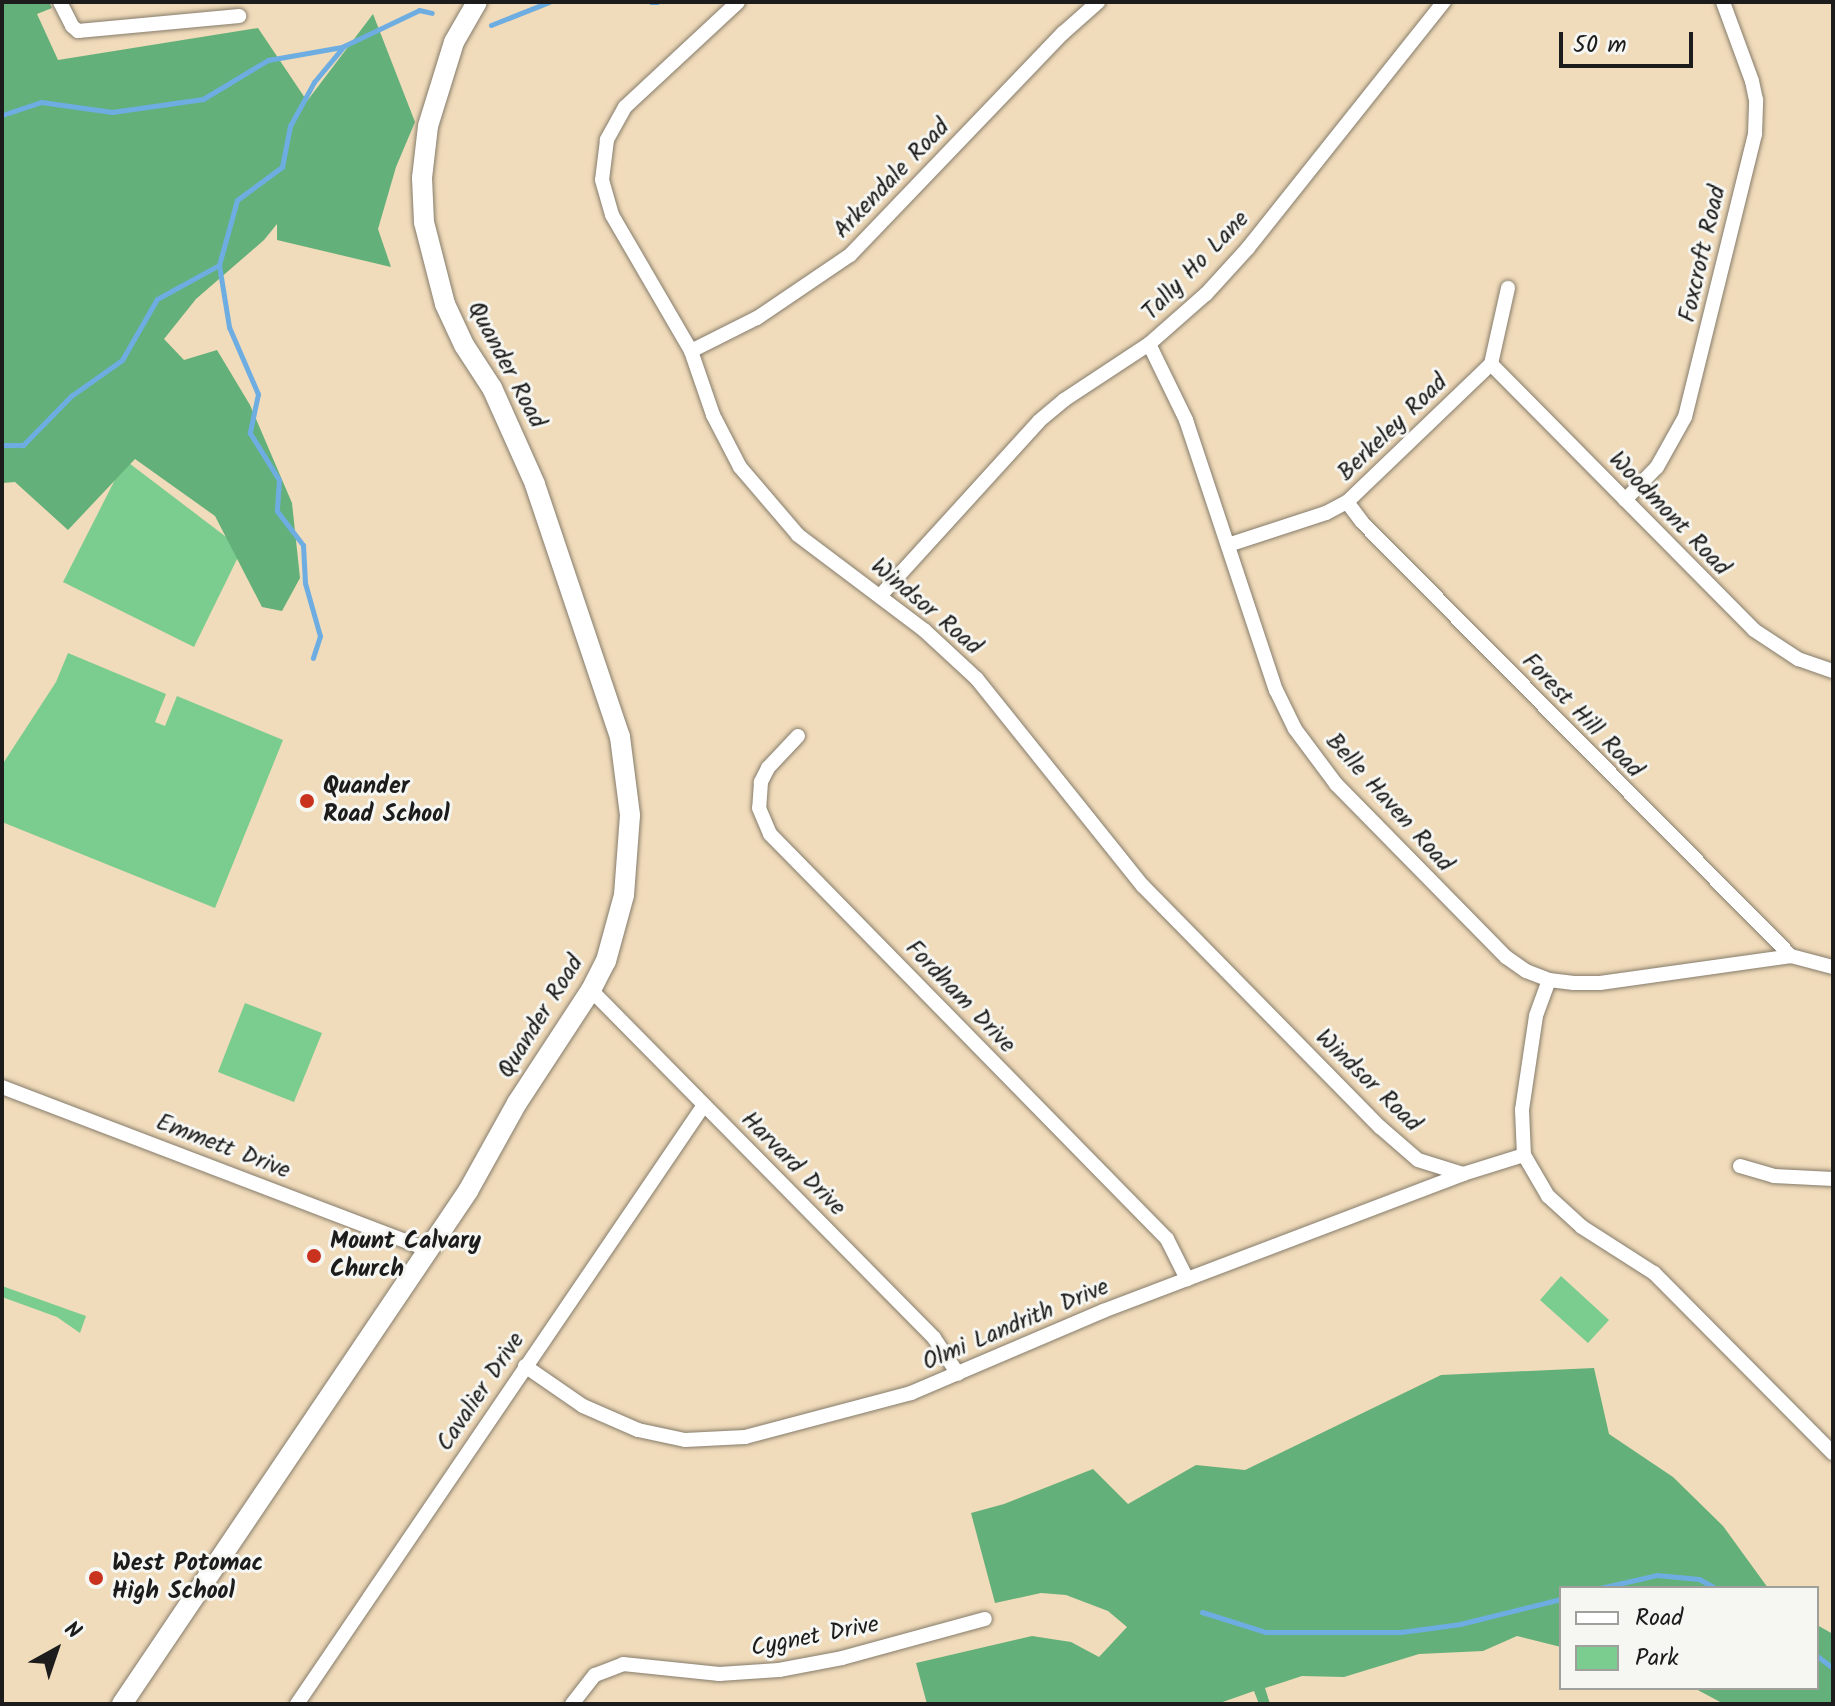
<!DOCTYPE html>
<style>
body{margin:0}
#map{position:relative;width:1835px;height:1706px;overflow:hidden;background:#f0dbba;font-family:Kalam,sans-serif}
div>[style]{position:absolute}
.green>*{inset:0;background:#7bcd8f}
.forest>*{inset:0;background:#64b07a}
.stream>*{height:5px;margin:-2.5px;padding:0 2.5px;transform-origin:2.5px;border-radius:2.5px;background:#6eade1}
.roads{filter:drop-shadow(0 0 2px #867c6b) drop-shadow(0 0 2px #867c6b)}
.street>*{height:14px;margin:-7px;padding:0 7px;transform-origin:7px;border-radius:7px;background:#fff}
.secondary>*{height:20px;margin:-10px;padding:0 10px;transform-origin:10px;border-radius:10px;background:#fff}
.dots>*{width:22px;height:22px;translate:-50% -50%;box-sizing:border-box;border:4px solid #f6f6f2;border-radius:50%}
span{translate:-50% -50%;white-space:nowrap;text-align:center;line-height:1.15;-webkit-text-stroke:6px #f6f6f2;paint-order:stroke}
.street-label{font-size:24px;color:#1c1c1c}
.poi-label{font-size:24px;color:#1c1c1c;font-weight:700}
.left{translate:0 -50%;text-align:left}
.frame{position:absolute;inset:0;border:4px solid #1c1c1c;pointer-events:none}
.legend{position:absolute;left:1559px;top:1586px;width:260px;height:104px;box-sizing:border-box;background:#f6f6f2;border:2px solid #9f9f9c;margin:0;padding:10px 14px;list-style:none;font-size:24px;color:#1c1c1c}
.legend li{display:flex;align-items:center;gap:16px;height:40px}
.legend b{width:40px;border:2px solid #9f9f9c}
.north{position:absolute;left:16px;top:1610px;width:80px;height:80px;-webkit-text-stroke:6px #f6f6f2;paint-order:stroke;rotate:40deg;font-size:22px;font-weight:700;line-height:32px;text-align:center;color:#1c1c1c}
.north::after{content:'';display:block;margin:auto;width:28px;height:36px;background:#1c1c1c;clip-path:polygon(50% 0,100% 100%,50% 72%,0 100%)}
.scale{position:absolute;left:1559px;top:32px;width:134px;height:36px;box-sizing:border-box;border:4px solid #1c1c1c;border-top:0;padding-left:10px;font-size:24px;line-height:28px;white-space:nowrap;color:#1c1c1c;-webkit-text-stroke:6px #f6f6f2;paint-order:stroke}
</style>
<div id="map">
<div class="green">
<div style="clip-path:polygon(125px 460px,242px 549px,194px 647px,63px 582px)"></div>
<div style="clip-path:polygon(68px 653px,166px 694px,155px 722px,165px 726px,177px 696px,283px 740px,215px 908px,2px 822px,2px 765px,56px 682px)"></div>
<div style="clip-path:polygon(245px 1003px,322px 1033px,294px 1102px,218px 1072px)"></div>
<div style="clip-path:polygon(1561px 1276px,1609px 1320px,1588px 1343px,1540px 1300px)"></div>
<div style="clip-path:polygon(2px 1286px,86px 1316px,80px 1333px,57px 1317px,2px 1297px)"></div>
</div>
<div class="forest">
<div style="clip-path:polygon(2px 2px,49px 2px,52px 8px,37px 14px,58px 60px,258px 28px,307px 101px,373px 14px,415px 122px,396px 167px,378px 229px,391px 267px,277px 240px,277px 224px,264px 240px,196px 299px,164px 339px,184px 360px,217px 350px,250px 405px,292px 503px,300px 578px,282px 611px,262px 607px,215px 516px,135px 459px,68px 530px,15px 482px,2px 483px)"></div>
<div style="clip-path:polygon(1594px 1368px,1609px 1434px,1673px 1477px,1723px 1526px,1768px 1588px,1561px 1588px,1561px 1647px,1517px 1636px,1483px 1651px,1419px 1654px,1344px 1677px,1302px 1676px,1265px 1688px,1270px 1704px,1259px 1704px,1254px 1691px,1217px 1704px,927px 1704px,916px 1663px,1032px 1636px,1071px 1642px,1099px 1657px,1127px 1627px,1108px 1611px,1066px 1595px,1041px 1593px,995px 1603px,971px 1513px,1004px 1504px,1093px 1469px,1128px 1504px,1196px 1465px,1245px 1470px,1441px 1375px)"></div>
<div style="clip-path:polygon(1817px 1625px,1833px 1634px,1833px 1704px,1724px 1704px,1694px 1688px,1817px 1688px)"></div>
</div>
<div class="stream">
<div style="left:651px;top:2px;width:6px"></div>
<div style="left:491px;top:25px;width:62px;rotate:-21.6deg"></div>
<div style="left:2px;top:115px;width:41px;rotate:-18.4deg"></div>
<div style="left:41px;top:102px;width:72px;rotate:8deg"></div>
<div style="left:112px;top:112px;width:92px;rotate:-8.1deg"></div>
<div style="left:203px;top:99px;width:76px;rotate:-31deg"></div>
<div style="left:268px;top:60px;width:75px;rotate:-10deg"></div>
<div style="left:219px;top:265px;width:63px;rotate:80.8deg"></div>
<div style="left:229px;top:327px;width:73px;rotate:66.6deg"></div>
<div style="left:258px;top:394px;width:40px;rotate:102deg"></div>
<div style="left:250px;top:433px;width:55px;rotate:58.3deg"></div>
<div style="left:279px;top:480px;width:31px;rotate:94deg"></div>
<div style="left:277px;top:511px;width:43px;rotate:52.6deg"></div>
<div style="left:303px;top:545px;width:38px;rotate:87deg"></div>
<div style="left:305px;top:583px;width:55px;rotate:74.2deg"></div>
<div style="left:320px;top:636px;width:23px;rotate:108deg"></div>
<div style="left:2px;top:445px;width:21px"></div>
<div style="left:23px;top:445px;width:69px;rotate:-45.6deg"></div>
<div style="left:71px;top:396px;width:62px;rotate:-35.2deg"></div>
<div style="left:122px;top:360px;width:70px;rotate:-60.2deg"></div>
<div style="left:157px;top:299px;width:71px;rotate:-28.7deg"></div>
<div style="left:219px;top:265px;width:67px;rotate:-74.5deg"></div>
<div style="left:237px;top:200px;width:56px;rotate:-36.3deg"></div>
<div style="left:282px;top:167px;width:42px;rotate:-79deg"></div>
<div style="left:290px;top:126px;width:50px;rotate:-61.4deg"></div>
<div style="left:314px;top:82px;width:47px;rotate:-50.2deg"></div>
<div style="left:344px;top:46px;width:83px;rotate:-25.6deg"></div>
<div style="left:419px;top:10px;width:13px;rotate:13deg"></div>
<div style="left:1600px;top:1588px;width:58px;rotate:-12.8deg"></div>
<div style="left:1657px;top:1575px;width:42px;rotate:5.4deg"></div>
<div style="left:1699px;top:1579px;width:18px;rotate:29deg"></div>
<div style="left:1202px;top:1612px;width:67px;rotate:17.4deg"></div>
<div style="left:1266px;top:1632px;width:135px"></div>
<div style="left:1401px;top:1632px;width:60px;rotate:-7.7deg"></div>
<div style="left:1460px;top:1624px;width:104px;rotate:-13.9deg"></div>
<div style="left:1817px;top:1656px;width:20px;rotate:37deg"></div>
</div>
<div class="roads">
<div class="street">
<div style="left:60px;top:2px;width:27px;rotate:63deg"></div>
<div style="left:72px;top:26px;width:8px;rotate:40deg"></div>
<div style="left:78px;top:31px;width:162px;rotate:-5.3deg"></div>
<div style="left:738px;top:2px;width:154px;rotate:137.1deg"></div>
<div style="left:625px;top:107px;width:38px;rotate:119deg"></div>
<div style="left:607px;top:140px;width:40px;rotate:97.1deg"></div>
<div style="left:602px;top:180px;width:36px;rotate:74deg"></div>
<div style="left:612px;top:215px;width:157px;rotate:59.8deg"></div>
<div style="left:691px;top:351px;width:68px;rotate:71deg"></div>
<div style="left:713px;top:415px;width:59px;rotate:62.6deg"></div>
<div style="left:740px;top:467px;width:89px;rotate:49.5deg"></div>
<div style="left:798px;top:535px;width:158px;rotate:37deg"></div>
<div style="left:924px;top:630px;width:72px;rotate:42.8deg"></div>
<div style="left:977px;top:679px;width:265px;rotate:51.3deg"></div>
<div style="left:1143px;top:886px;width:338px;rotate:45.5deg"></div>
<div style="left:1380px;top:1127px;width:50px;rotate:41deg"></div>
<div style="left:1418px;top:1160px;width:47px;rotate:17.3deg"></div>
<div style="left:1149px;top:344px;width:85px;rotate:64deg"></div>
<div style="left:1186px;top:420px;width:285px;rotate:71.6deg"></div>
<div style="left:1276px;top:690px;width:43px;rotate:64deg"></div>
<div style="left:1295px;top:729px;width:69px;rotate:53.3deg"></div>
<div style="left:1336px;top:784px;width:243px;rotate:45.5deg"></div>
<div style="left:1506px;top:957px;width:24px;rotate:35deg"></div>
<div style="left:1526px;top:971px;width:25px;rotate:21deg"></div>
<div style="left:1549px;top:980px;width:25px;rotate:7deg"></div>
<div style="left:1574px;top:983px;width:26px"></div>
<div style="left:1600px;top:983px;width:193px;rotate:-8deg"></div>
<div style="left:1791px;top:956px;width:43px;rotate:14.7deg"></div>
<div style="left:691px;top:351px;width:74px;rotate:-26.6deg"></div>
<div style="left:757px;top:318px;width:112px;rotate:-34.1deg"></div>
<div style="left:850px;top:255px;width:308px;rotate:-46.2deg"></div>
<div style="left:1063px;top:33px;width:47px;rotate:-41.5deg"></div>
<div style="left:1491px;top:364px;width:374px;rotate:45.3deg"></div>
<div style="left:1754px;top:630px;width:53px;rotate:33.4deg"></div>
<div style="left:1798px;top:659px;width:37px;rotate:19deg"></div>
<div style="left:1491px;top:364px;width:78px;rotate:-77.4deg"></div>
<div style="left:1625px;top:500px;width:46px;rotate:-45.9deg"></div>
<div style="left:1657px;top:467px;width:57px;rotate:-60.8deg"></div>
<div style="left:1685px;top:417px;width:292px;rotate:-76.1deg"></div>
<div style="left:1755px;top:134px;width:34px;rotate:-88deg"></div>
<div style="left:1756px;top:100px;width:19px;rotate:-102deg"></div>
<div style="left:1752px;top:81px;width:84px;rotate:-110.2deg"></div>
<div style="left:1347px;top:502px;width:25px;rotate:53deg"></div>
<div style="left:1362px;top:522px;width:610px;rotate:45.33deg"></div>
<div style="left:1228px;top:545px;width:103px;rotate:-18.1deg"></div>
<div style="left:1326px;top:513px;width:24px;rotate:-28deg"></div>
<div style="left:1347px;top:502px;width:199px;rotate:-43.8deg"></div>
<div style="left:880px;top:596px;width:236px;rotate:-47.7deg"></div>
<div style="left:1039px;top:421px;width:33px;rotate:-40deg"></div>
<div style="left:1064px;top:400px;width:102px;rotate:-33.4deg"></div>
<div style="left:1149px;top:344px;width:76px;rotate:-41.3deg"></div>
<div style="left:1206px;top:294px;width:62px;rotate:-47.6deg"></div>
<div style="left:1248px;top:248px;width:315px;rotate:-51.5deg"></div>
<div style="left:798px;top:736px;width:44px;rotate:133.2deg"></div>
<div style="left:768px;top:768px;width:16px;rotate:117deg"></div>
<div style="left:761px;top:782px;width:26px;rotate:94deg"></div>
<div style="left:759px;top:808px;width:28px;rotate:67deg"></div>
<div style="left:770px;top:834px;width:567px;rotate:45.57deg"></div>
<div style="left:1167px;top:1239px;width:45px;rotate:63.4deg"></div>
<div style="left:1549px;top:980px;width:38px;rotate:110deg"></div>
<div style="left:1536px;top:1016px;width:95px;rotate:98.5deg"></div>
<div style="left:1522px;top:1110px;width:45px;rotate:87.5deg"></div>
<div style="left:1524px;top:1155px;width:48px;rotate:59.7deg"></div>
<div style="left:1548px;top:1196px;width:46px;rotate:42.4deg"></div>
<div style="left:1582px;top:1227px;width:85px;rotate:32.6deg"></div>
<div style="left:1654px;top:1273px;width:254px;rotate:45.2deg"></div>
<div style="left:591px;top:990px;width:489px;rotate:45.4deg"></div>
<div style="left:934px;top:1338px;width:43px;rotate:56.3deg"></div>
<div style="left:2px;top:1087px;width:457px;rotate:20.9deg"></div>
<div style="left:1740px;top:1166px;width:35px;rotate:16deg"></div>
<div style="left:1774px;top:1176px;width:59px;rotate:2.9deg"></div>
<div style="left:525px;top:1366px;width:70px;rotate:34.6deg"></div>
<div style="left:583px;top:1406px;width:60px;rotate:23.6deg"></div>
<div style="left:638px;top:1430px;width:48px;rotate:12deg"></div>
<div style="left:685px;top:1440px;width:60px;rotate:-2.9deg"></div>
<div style="left:745px;top:1437px;width:172px;rotate:-14.8deg"></div>
<div style="left:911px;top:1393px;width:209px;rotate:-23.1deg"></div>
<div style="left:1103px;top:1311px;width:385px;rotate:-20.8deg"></div>
<div style="left:1463px;top:1174px;width:64px;rotate:-17.3deg"></div>
<div style="left:297px;top:1704px;width:724px;rotate:-55.81deg"></div>
<div style="left:572px;top:1704px;width:37px;rotate:-52deg"></div>
<div style="left:595px;top:1675px;width:30px;rotate:-21deg"></div>
<div style="left:623px;top:1664px;width:97px;rotate:5.9deg"></div>
<div style="left:719px;top:1674px;width:60px;rotate:-3.8deg"></div>
<div style="left:779px;top:1670px;width:64px;rotate:-10.8deg"></div>
<div style="left:842px;top:1658px;width:148px;rotate:-15.3deg"></div>
</div>
<div class="secondary">
<div style="left:122px;top:1704px;width:619px;rotate:-56deg"></div>
<div style="left:468px;top:1191px;width:101px;rotate:-60.9deg"></div>
<div style="left:517px;top:1103px;width:135px;rotate:-56.8deg"></div>
<div style="left:591px;top:990px;width:33px;rotate:-63deg"></div>
<div style="left:606px;top:961px;width:68px;rotate:-74.7deg"></div>
<div style="left:624px;top:895px;width:80px;rotate:-85.7deg"></div>
<div style="left:630px;top:815px;width:79px;rotate:-97.3deg"></div>
<div style="left:620px;top:737px;width:267px;rotate:-108.6deg"></div>
<div style="left:535px;top:484px;width:105px;rotate:-114.1deg"></div>
<div style="left:492px;top:388px;width:51px;rotate:-123.1deg"></div>
<div style="left:464px;top:345px;width:45px;rotate:-114.9deg"></div>
<div style="left:445px;top:304px;width:85px;rotate:-104.4deg"></div>
<div style="left:424px;top:222px;width:44px;rotate:-92.6deg"></div>
<div style="left:422px;top:178px;width:52px;rotate:-83.4deg"></div>
<div style="left:428px;top:126px;width:88px;rotate:-72.8deg"></div>
<div style="left:454px;top:42px;width:46px;rotate:-60.1deg"></div>
</div>
</div>
<div class="dots">
<div style="left:307px;top:801px;background:#c8321e"></div>
<div style="left:314px;top:1256px;background:#c8321e"></div>
<div style="left:96px;top:1578px;background:#c8321e"></div>
</div>
<div class="street-label">
<span style="left:892px;top:179px;rotate:-46deg">Arkendale Road</span>
<span style="left:1703px;top:254px;rotate:-77deg">Foxcroft Road</span>
<span style="left:1196px;top:266px;rotate:-46deg">Tally Ho Lane</span>
<span style="left:506px;top:365px;rotate:62deg">Quander Road</span>
<span style="left:1393px;top:428px;rotate:-44deg">Berkeley Road</span>
<span style="left:1669px;top:514px;rotate:46deg">Woodmont Road</span>
<span style="left:926px;top:607px;rotate:40deg">Windsor Road</span>
<span style="left:1582px;top:716px;rotate:46deg">Forest Hill Road</span>
<span style="left:1389px;top:803px;rotate:48deg">Belle Haven Road</span>
<span style="left:960px;top:997px;rotate:46deg">Fordham Drive</span>
<span style="left:541px;top:1017px;rotate:-58deg">Quander Road</span>
<span style="left:1368px;top:1081px;rotate:44deg">Windsor Road</span>
<span style="left:223px;top:1147px;rotate:21deg">Emmett Drive</span>
<span style="left:793px;top:1164px;rotate:45deg">Harvard Drive</span>
<span style="left:1016px;top:1325px;rotate:-23deg">Olmi Landrith Drive</span>
<span style="left:481px;top:1392px;rotate:-56deg">Cavalier Drive</span>
<span style="left:815px;top:1637px;rotate:-11deg">Cygnet Drive</span>
</div>
<div class="poi-label">
<span class="left" style="left:323px;top:801px">Quander<br>Road School</span>
<span class="left" style="left:330px;top:1256px">Mount Calvary<br>Church</span>
<span class="left" style="left:112px;top:1578px">West Potomac<br>High School</span>
</div>
<div class="frame"></div>
<ul class="legend">
<li><b style="height:10px;background:#fff"></b>Road</li>
<li><b style="height:22px;background:#7bcd8f"></b>Park</li>
</ul>
<div class="north">N</div>
<div class="scale">50 m</div>
</div>
